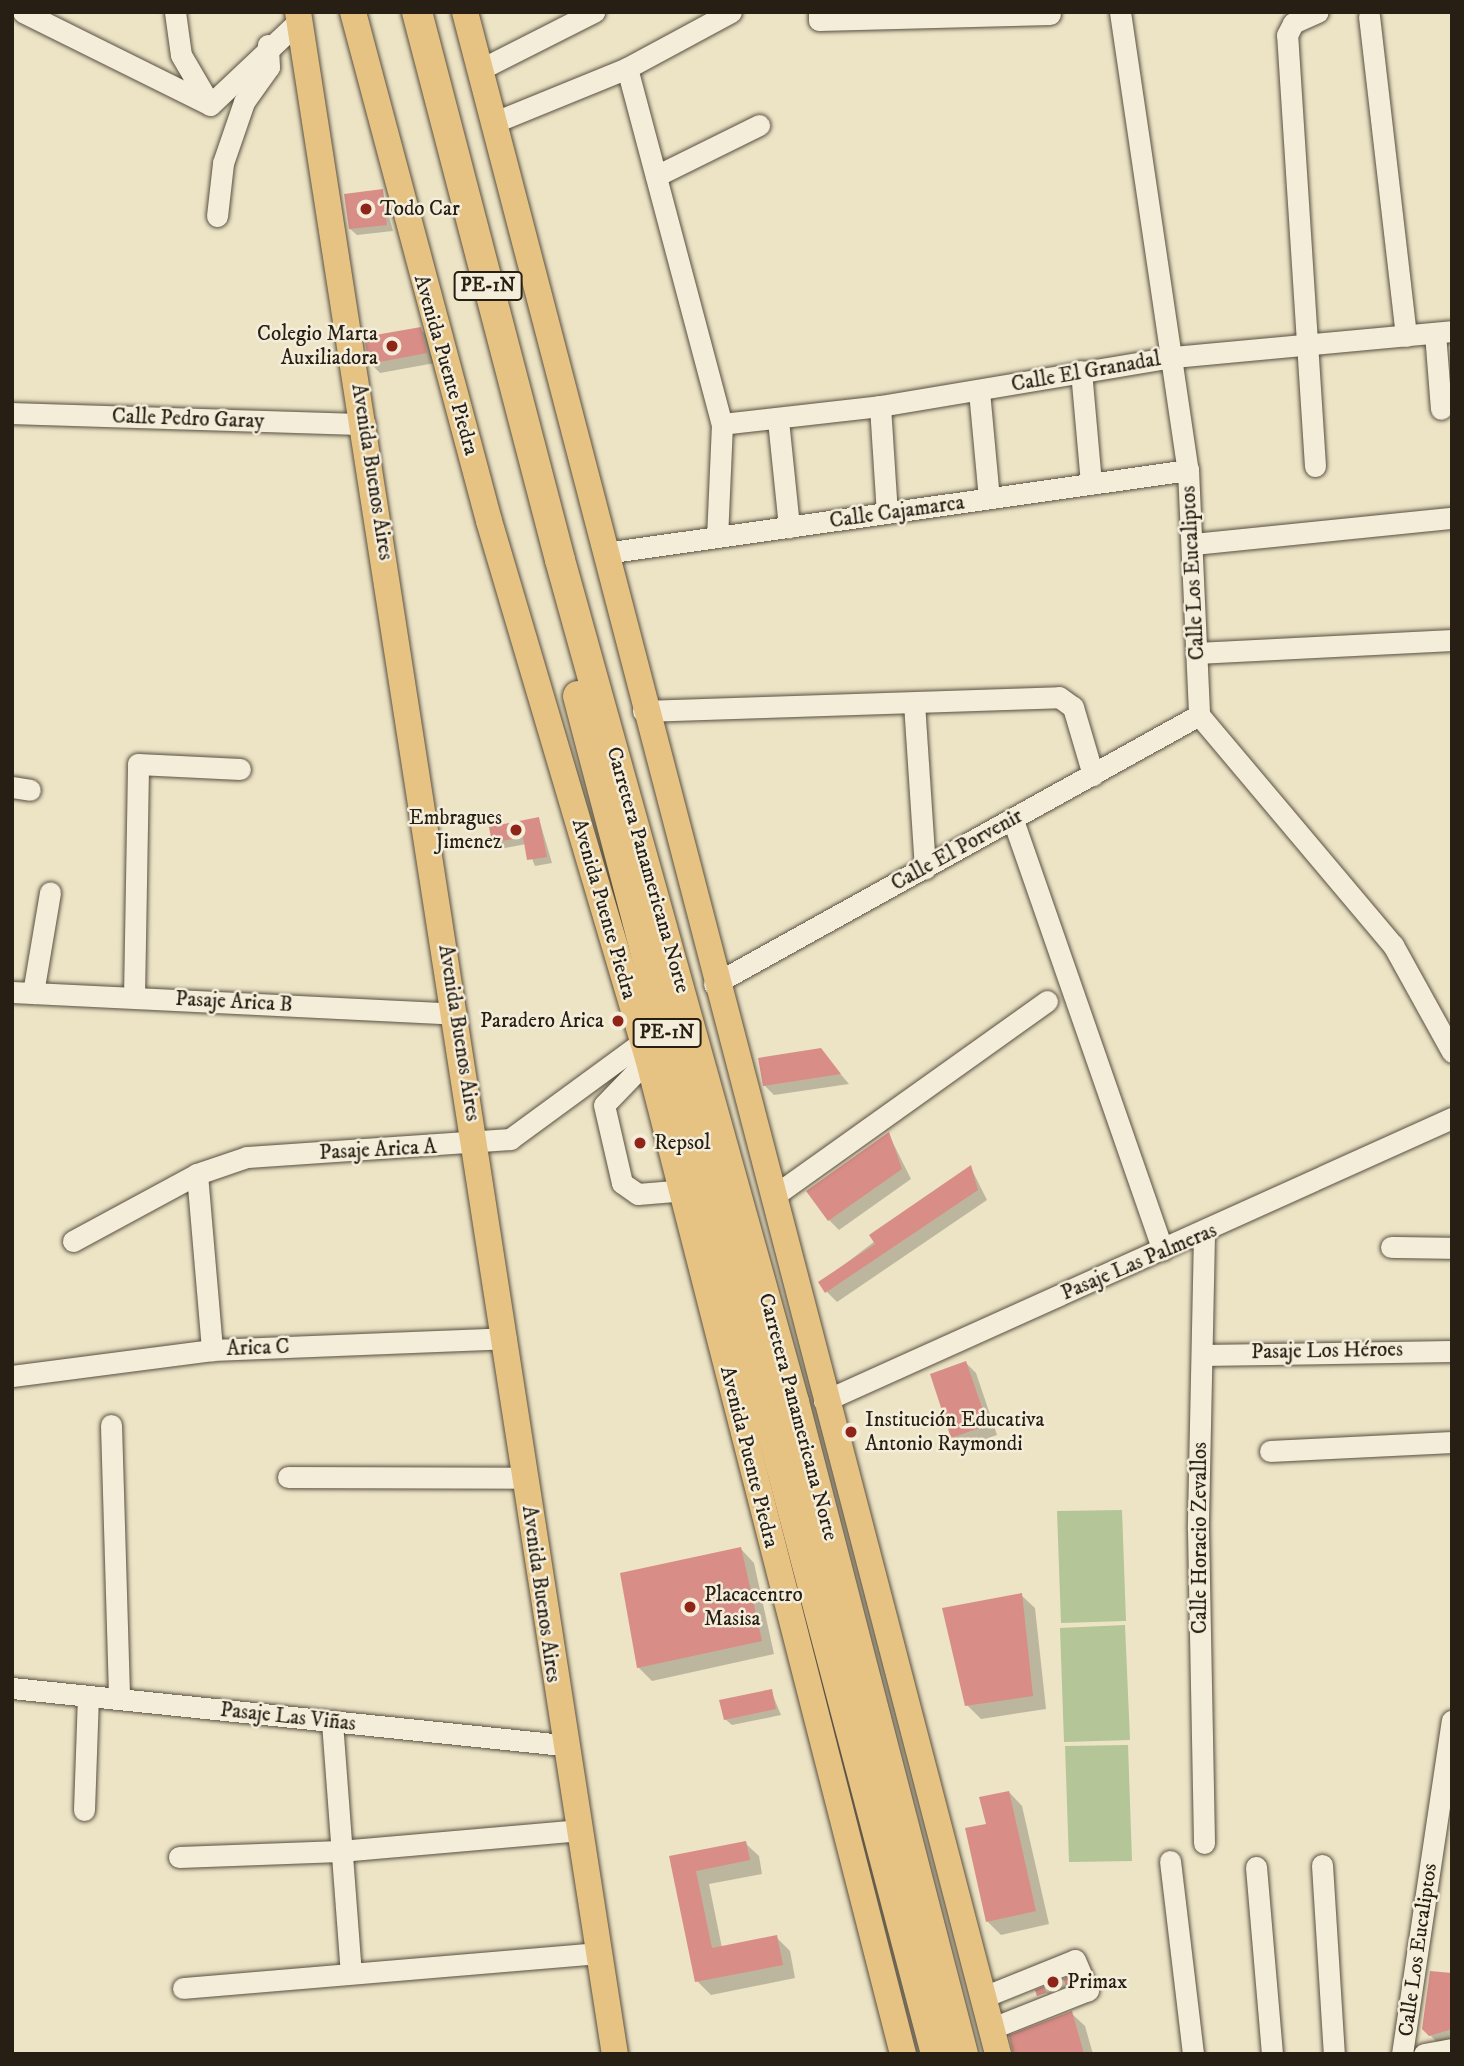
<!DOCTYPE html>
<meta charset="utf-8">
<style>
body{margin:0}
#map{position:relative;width:1464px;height:2066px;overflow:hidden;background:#ede4c6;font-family:"IM FELL DW Pica",serif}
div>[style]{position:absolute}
.green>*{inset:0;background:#b4c598}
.shadow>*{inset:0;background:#0003}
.building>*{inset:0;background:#d88d87}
.minor-tunnel>*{height:21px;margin-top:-10.5px;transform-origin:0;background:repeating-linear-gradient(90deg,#c5bca2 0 21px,transparent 0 31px)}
.roads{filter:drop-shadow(0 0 2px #585040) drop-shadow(0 0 2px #585040)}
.minor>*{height:21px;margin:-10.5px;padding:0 10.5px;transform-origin:10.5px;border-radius:10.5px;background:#f3edda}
.major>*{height:26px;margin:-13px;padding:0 13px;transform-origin:13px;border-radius:13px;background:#e6c283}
.highway>*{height:30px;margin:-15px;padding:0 15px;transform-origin:15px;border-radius:15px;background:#e6c283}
.dots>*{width:19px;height:19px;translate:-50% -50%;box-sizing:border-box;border:4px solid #f3edda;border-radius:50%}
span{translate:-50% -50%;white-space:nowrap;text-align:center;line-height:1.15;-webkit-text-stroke:5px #f3edda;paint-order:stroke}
.shield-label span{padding:2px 5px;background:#f3edda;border:2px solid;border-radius:5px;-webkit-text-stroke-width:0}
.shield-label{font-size:19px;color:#271e14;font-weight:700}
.poi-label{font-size:21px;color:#271e14}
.left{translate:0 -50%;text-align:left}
.right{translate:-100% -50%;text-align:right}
.street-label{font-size:21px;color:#271e14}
.frame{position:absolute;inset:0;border:14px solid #271e14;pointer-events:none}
</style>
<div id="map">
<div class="green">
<div style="clip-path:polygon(1122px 1510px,1126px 1621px,1061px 1623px,1057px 1511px)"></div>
<div style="clip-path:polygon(1125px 1625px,1130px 1740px,1064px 1742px,1060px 1628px)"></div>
<div style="clip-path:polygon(1128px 1745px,1132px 1861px,1069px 1862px,1065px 1746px)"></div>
</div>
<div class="shadow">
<div style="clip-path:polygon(382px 191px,393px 231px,357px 235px,350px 229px)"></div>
<div style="clip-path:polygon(420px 329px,430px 339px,435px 363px,380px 373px,370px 363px)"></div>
<div style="clip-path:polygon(539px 819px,552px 863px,535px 866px,526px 844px,500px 849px,493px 842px)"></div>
<div style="clip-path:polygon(820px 1050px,849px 1084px,774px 1095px,764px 1085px)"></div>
<div style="clip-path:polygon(889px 1135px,911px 1179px,839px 1230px,829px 1220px)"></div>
<div style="clip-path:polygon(971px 1168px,987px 1200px,837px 1302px,827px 1292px,820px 1283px)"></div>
<div style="clip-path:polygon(966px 1363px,976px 1373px,997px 1435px,963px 1447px,953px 1437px)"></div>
<div style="clip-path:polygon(741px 1549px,754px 1563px,774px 1654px,652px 1681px,638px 1667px)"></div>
<div style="clip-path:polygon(1021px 1595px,1035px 1608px,1046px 1709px,981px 1719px,967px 1705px)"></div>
<div style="clip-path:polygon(771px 1691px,781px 1715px,732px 1725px,725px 1719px)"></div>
<div style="clip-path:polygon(1009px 1792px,1022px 1806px,1049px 1924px,1001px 1935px,987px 1921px,988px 1825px)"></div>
<div style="clip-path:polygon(745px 1843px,759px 1856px,762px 1874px,709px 1884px,722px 1948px,776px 1937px,790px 1951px,795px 1978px,711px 1995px,697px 1981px,671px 1857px)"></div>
<div style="clip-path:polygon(1452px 1974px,1452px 2042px,1440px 2045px,1424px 2029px)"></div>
<div style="clip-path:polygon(1070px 1982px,1072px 1986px,1039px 1995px)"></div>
<div style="clip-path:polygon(1071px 2013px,1085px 2026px,1093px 2054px,1016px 2054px)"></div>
</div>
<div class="building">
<div style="clip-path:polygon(383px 189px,387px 225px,349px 229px,344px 194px)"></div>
<div style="clip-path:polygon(421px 327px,427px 353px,369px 364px,364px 337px)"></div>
<div style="clip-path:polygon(539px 817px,547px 857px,527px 860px,523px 837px,492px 843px,489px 827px)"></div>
<div style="clip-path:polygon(821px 1048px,841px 1074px,763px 1086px,758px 1058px)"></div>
<div style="clip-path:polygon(889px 1132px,902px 1169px,828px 1221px,806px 1191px)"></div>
<div style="clip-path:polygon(971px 1165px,978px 1190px,825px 1293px,818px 1282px,875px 1244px,869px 1235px)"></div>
<div style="clip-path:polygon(966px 1361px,988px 1425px,951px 1438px,930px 1374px)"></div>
<div style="clip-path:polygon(741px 1547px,762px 1641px,637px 1668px,620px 1573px)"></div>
<div style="clip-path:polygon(1022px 1593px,1033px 1696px,965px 1706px,942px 1608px)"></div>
<div style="clip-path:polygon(772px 1689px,776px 1709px,724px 1720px,719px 1700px)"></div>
<div style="clip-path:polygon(1009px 1791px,1036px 1911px,986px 1922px,965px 1828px,986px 1824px,979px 1797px)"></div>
<div style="clip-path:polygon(746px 1841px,750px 1860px,696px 1871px,712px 1948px,777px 1935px,783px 1965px,695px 1982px,669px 1856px)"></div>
<div style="clip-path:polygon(1430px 1971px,1452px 1973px,1452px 2029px,1429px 2036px,1422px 2029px)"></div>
<div style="clip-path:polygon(1068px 1977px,1071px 1983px,1037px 1996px,1035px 1990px)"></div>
<div style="clip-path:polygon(1072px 2011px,1084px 2054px,1013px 2054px,1009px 2035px)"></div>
</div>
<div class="minor-tunnel">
<div style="left:1050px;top:1974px;width:17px;rotate:66deg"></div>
</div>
<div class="roads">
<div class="minor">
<div style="left:23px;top:12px;width:209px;rotate:26.4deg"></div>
<div style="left:210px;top:105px;width:124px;rotate:-43.4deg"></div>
<div style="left:175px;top:12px;width:43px;rotate:82.1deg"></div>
<div style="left:181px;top:55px;width:56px;rotate:59.7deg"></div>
<div style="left:819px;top:12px;width:8px;rotate:90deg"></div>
<div style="left:819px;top:20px;width:231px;rotate:-1.5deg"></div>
<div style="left:1120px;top:12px;width:463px;rotate:81.6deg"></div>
<div style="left:1188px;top:470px;width:245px;rotate:87.4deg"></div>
<div style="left:1199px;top:715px;width:301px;rotate:49.9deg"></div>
<div style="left:1393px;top:945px;width:122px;rotate:61.1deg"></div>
<div style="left:1369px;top:16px;width:322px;rotate:83.4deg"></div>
<div style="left:627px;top:68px;width:368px;rotate:75.1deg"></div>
<div style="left:722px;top:424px;width:113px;rotate:92.5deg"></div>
<div style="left:481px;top:69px;width:127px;rotate:-26.8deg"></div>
<div style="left:495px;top:122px;width:143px;rotate:-22.2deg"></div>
<div style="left:627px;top:68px;width:118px;rotate:-28.3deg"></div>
<div style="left:656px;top:176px;width:115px;rotate:-26.3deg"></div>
<div style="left:217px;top:216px;width:53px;rotate:-83.5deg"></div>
<div style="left:223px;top:163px;width:65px;rotate:-71deg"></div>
<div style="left:244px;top:102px;width:43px;rotate:-54.5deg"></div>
<div style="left:269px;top:67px;width:22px;rotate:-93deg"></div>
<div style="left:1435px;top:333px;width:76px;rotate:85.5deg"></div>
<div style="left:1081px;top:371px;width:113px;rotate:84.9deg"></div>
<div style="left:979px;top:391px;width:107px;rotate:84.7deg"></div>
<div style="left:880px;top:406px;width:107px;rotate:86.3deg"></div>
<div style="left:12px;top:413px;width:353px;rotate:1.8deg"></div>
<div style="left:778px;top:420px;width:108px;rotate:84.1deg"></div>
<div style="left:722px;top:424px;width:159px;rotate:-6.5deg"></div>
<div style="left:880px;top:406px;width:297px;rotate:-9.5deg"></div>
<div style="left:1173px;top:357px;width:280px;rotate:-5.3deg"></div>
<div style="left:1315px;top:466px;width:432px;rotate:-93.7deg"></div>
<div style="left:1287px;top:35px;width:13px;rotate:-63deg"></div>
<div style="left:1293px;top:23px;width:27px;rotate:-24deg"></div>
<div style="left:1194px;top:544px;width:259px;rotate:-5.8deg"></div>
<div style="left:605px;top:553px;width:589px;rotate:-8.1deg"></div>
<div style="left:1197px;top:653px;width:255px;rotate:-2.9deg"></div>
<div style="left:914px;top:703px;width:166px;rotate:86.2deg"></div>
<div style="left:643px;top:711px;width:416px;rotate:-1.9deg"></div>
<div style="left:1059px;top:697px;width:17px;rotate:36deg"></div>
<div style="left:1073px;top:707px;width:71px;rotate:73.6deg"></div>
<div style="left:12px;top:787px;width:18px;rotate:9deg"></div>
<div style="left:1013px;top:820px;width:455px;rotate:70.8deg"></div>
<div style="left:714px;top:984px;width:555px;rotate:-29.01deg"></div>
<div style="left:12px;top:992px;width:444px;rotate:2.8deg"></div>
<div style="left:33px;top:993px;width:102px;rotate:-80.4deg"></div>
<div style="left:134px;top:997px;width:233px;rotate:-89deg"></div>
<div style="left:138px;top:764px;width:102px;rotate:2.8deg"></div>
<div style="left:657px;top:1050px;width:76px;rotate:133.9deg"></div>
<div style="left:604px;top:1105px;width:80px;rotate:77deg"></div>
<div style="left:622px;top:1183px;width:19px;rotate:35deg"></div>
<div style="left:638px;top:1194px;width:60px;rotate:-4.8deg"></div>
<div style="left:197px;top:1174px;width:177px;rotate:85.1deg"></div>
<div style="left:775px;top:1195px;width:334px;rotate:-35.5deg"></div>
<div style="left:1204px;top:1234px;width:295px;rotate:91.2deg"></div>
<div style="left:1198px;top:1529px;width:314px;rotate:88.9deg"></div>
<div style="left:73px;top:1241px;width:141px;rotate:-28.4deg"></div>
<div style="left:197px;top:1174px;width:53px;rotate:-18.8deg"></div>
<div style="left:247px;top:1157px;width:264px;rotate:-3.9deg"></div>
<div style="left:510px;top:1139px;width:180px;rotate:-36.2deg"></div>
<div style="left:1391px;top:1247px;width:61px;rotate:0.9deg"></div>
<div style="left:1202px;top:1355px;width:250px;rotate:-0.9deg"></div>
<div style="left:12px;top:1376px;width:202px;rotate:-7.4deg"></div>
<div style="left:212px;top:1350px;width:294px;rotate:-2.3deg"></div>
<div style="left:824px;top:1401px;width:689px;rotate:-24.26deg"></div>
<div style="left:111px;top:1425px;width:274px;rotate:88.3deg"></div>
<div style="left:1270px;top:1451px;width:182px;rotate:-2.8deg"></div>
<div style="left:288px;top:1477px;width:235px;rotate:0.2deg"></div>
<div style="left:12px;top:1688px;width:554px;rotate:5.91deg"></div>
<div style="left:332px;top:1722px;width:251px;rotate:85.7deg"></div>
<div style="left:84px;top:1810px;width:114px;rotate:-88deg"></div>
<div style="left:179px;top:1857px;width:161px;rotate:-2.1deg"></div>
<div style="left:340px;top:1851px;width:239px;rotate:-5deg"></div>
<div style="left:1170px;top:1861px;width:194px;rotate:83.2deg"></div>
<div style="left:1322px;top:1865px;width:189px;rotate:86.4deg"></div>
<div style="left:1256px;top:1867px;width:188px;rotate:85.1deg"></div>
<div style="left:183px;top:1988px;width:416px;rotate:-4.8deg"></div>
<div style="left:981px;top:1998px;width:101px;rotate:-22deg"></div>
<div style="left:1075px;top:1960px;width:33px;rotate:67deg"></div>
<div style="left:1088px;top:1990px;width:105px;rotate:158.3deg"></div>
<div style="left:1402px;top:2054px;width:337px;rotate:-81.5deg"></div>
<div style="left:1424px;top:2054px;width:28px;rotate:-10deg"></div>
</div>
<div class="major">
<div style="left:298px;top:12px;width:2066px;rotate:81.18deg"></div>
<div style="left:353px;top:12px;width:527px;rotate:75.04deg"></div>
<div style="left:489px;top:521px;width:560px;rotate:73.51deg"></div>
<div style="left:648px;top:1058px;width:1028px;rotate:75.64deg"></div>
<div style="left:465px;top:12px;width:2110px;rotate:75.37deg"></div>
</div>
<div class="highway">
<div style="left:417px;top:12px;width:566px;rotate:75.37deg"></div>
<div style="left:560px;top:560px;width:874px;rotate:74.47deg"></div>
<div style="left:794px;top:1402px;width:674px;rotate:75.47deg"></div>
<div style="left:578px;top:696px;width:1404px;rotate:75.23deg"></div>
</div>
</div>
<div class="dots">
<div style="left:366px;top:209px;background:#8f2418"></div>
<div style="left:392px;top:346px;background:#8f2418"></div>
<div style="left:516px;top:830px;background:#8f2418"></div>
<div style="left:618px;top:1021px;background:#8f2418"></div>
<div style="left:640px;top:1143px;background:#8f2418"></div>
<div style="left:851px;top:1432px;background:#8f2418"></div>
<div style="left:690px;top:1607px;background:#8f2418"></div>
<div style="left:1053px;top:1982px;background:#8f2418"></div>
</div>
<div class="shield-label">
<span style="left:488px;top:286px">PE-1N</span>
<span style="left:667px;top:1033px">PE-1N</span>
</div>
<div class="poi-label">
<span class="left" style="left:380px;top:209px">Todo Car</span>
<span class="right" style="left:378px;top:346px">Colegio Marta<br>Auxiliadora</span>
<span class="right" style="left:502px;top:830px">Embragues<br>Jimenez</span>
<span class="right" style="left:604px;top:1021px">Paradero Arica</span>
<span class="left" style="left:654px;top:1143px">Repsol</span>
<span class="left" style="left:865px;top:1432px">Institución Educativa<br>Antonio Raymondi</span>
<span class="left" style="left:704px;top:1607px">Placacentro<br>Masisa</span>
<span class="left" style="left:1067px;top:1982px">Primax</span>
</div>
<div class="street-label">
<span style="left:446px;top:365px;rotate:74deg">Avenida Puente Piedra</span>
<span style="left:1086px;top:372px;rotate:-10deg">Calle El Granadal</span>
<span style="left:188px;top:419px;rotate:2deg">Calle Pedro Garay</span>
<span style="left:372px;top:472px;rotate:81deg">Avenida Buenos Aires</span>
<span style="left:897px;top:512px;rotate:-8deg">Calle Cajamarca</span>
<span style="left:1193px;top:573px;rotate:-93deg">Calle Los Eucaliptos</span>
<span style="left:957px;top:850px;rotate:-29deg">Calle El Porvenir</span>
<span style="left:648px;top:870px;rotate:74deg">Carretera Panamericana Norte</span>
<span style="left:604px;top:909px;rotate:74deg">Avenida Puente Piedra</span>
<span style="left:234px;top:1002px;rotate:3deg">Pasaje Arica B</span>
<span style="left:459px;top:1033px;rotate:81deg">Avenida Buenos Aires</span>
<span style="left:378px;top:1150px;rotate:-3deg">Pasaje Arica A</span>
<span style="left:1139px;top:1262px;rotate:-23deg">Pasaje Las Palmeras</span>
<span style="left:258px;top:1348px;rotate:-2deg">Arica C</span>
<span style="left:1327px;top:1351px;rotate:-1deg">Pasaje Los Héroes</span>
<span style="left:798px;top:1417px;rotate:75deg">Carretera Panamericana Norte</span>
<span style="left:749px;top:1457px;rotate:76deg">Avenida Puente Piedra</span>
<span style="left:1200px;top:1538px;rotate:-90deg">Calle Horacio Zevallos</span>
<span style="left:541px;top:1594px;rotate:82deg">Avenida Buenos Aires</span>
<span style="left:288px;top:1717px;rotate:6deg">Pasaje Las Viñas</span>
<span style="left:1418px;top:1950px;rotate:-82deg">Calle Los Eucaliptos</span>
</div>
<div class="frame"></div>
</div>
